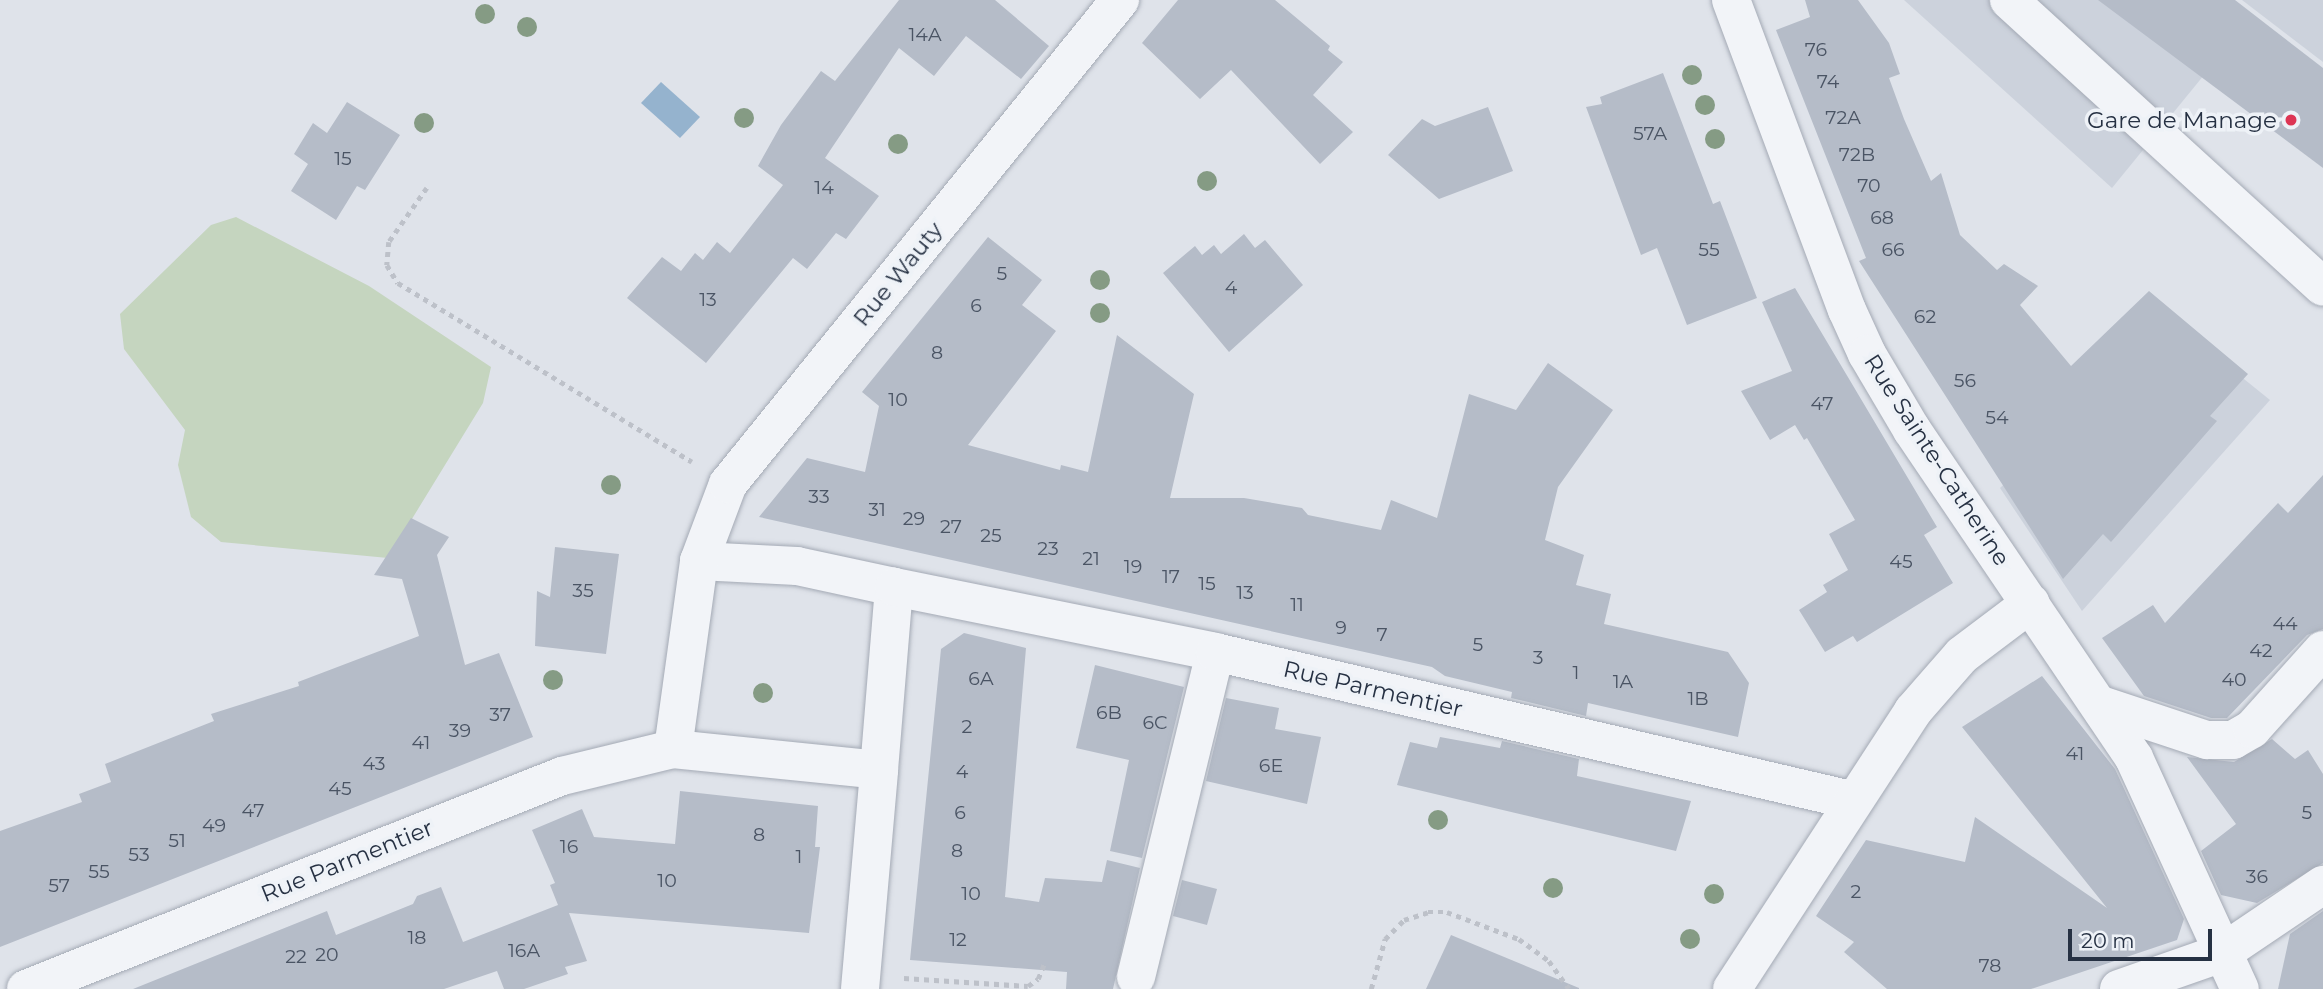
<!DOCTYPE html>
<style>
body{margin:0}
#map{position:relative;width:2323px;height:989px;overflow:hidden;background:#dfe3ea;font-family:Montserrat,sans-serif}
div>[style]{position:absolute}
.built>*{inset:0;background:#ccd2dc}
.green>*{inset:0;background:#c5d5bf}
.water>*{inset:0;background:#95b3ce}
.building>*{inset:0;background:#b5bcc8}
.path>*{height:4.5px;margin-top:-2.25px;transform-origin:0;background:repeating-linear-gradient(90deg,#bdc1c9 0 5px,transparent 0 10px)}
.roads{filter:drop-shadow(0 0 2px #a4aab5) drop-shadow(0 0 2px #a4aab5)}
.minor>*{height:38px;margin:-19px;padding:0 19px;transform-origin:19px;border-radius:19px;background:#f2f4f8}
.trees>*{width:20px;height:20px;margin:-10px;border-radius:50%;background:#859b84}
.dots>*{width:19px;height:19px;translate:-50% -50%;box-sizing:border-box;border:4px solid #eef2f7;border-radius:50%}
span{translate:-50% -50%;white-space:nowrap;text-align:center;line-height:1.15;-webkit-text-stroke:7px #eef2f7;paint-order:stroke}
.number-label{font-size:19px;color:#4a5464}
.number-label span{-webkit-text-stroke-width:0}
.poi-label{font-size:23px;color:#263143}
.right{translate:-100% -50%;text-align:right}
.street-label{font-size:23px;color:#263143}
.scale{position:absolute;left:2068px;top:929px;width:144px;height:32px;box-sizing:border-box;border:4px solid #263143;border-top:0;padding-left:9px;font-size:21px;line-height:24px;white-space:nowrap;color:#263143;-webkit-text-stroke:5px #eef2f7;paint-order:stroke}
</style>
<div id="map">
<div class="built">
<div style="clip-path:polygon(1904px 0,2106px 0,2204px 75px,2112px 188px)"></div>
<div style="clip-path:polygon(2242px 0,2323px 0,2323px 62px)"></div>
<div style="clip-path:polygon(2239px 375px,2270px 400px,2082px 611px,2000px 488px,2026px 464px)"></div>
</div>
<div class="green">
<div style="clip-path:polygon(236px 217px,369px 286px,491px 367px,483px 403px,388px 558px,221px 542px,191px 517px,178px 465px,185px 430px,124px 349px,120px 314px,211px 225px)"></div>
</div>
<div class="water">
<div style="clip-path:polygon(661px 82px,700px 117px,680px 138px,641px 103px)"></div>
</div>
<div class="building">
<div style="clip-path:polygon(899px 0,995px 0,1049px 46px,1021px 79px,966px 36px,934px 76px,899px 48px,825px 158px,879px 196px,846px 239px,836px 233px,807px 269px,793px 258px,706px 363px,627px 298px,662px 257px,681px 271px,695px 253px,703px 260px,717px 242px,730px 253px,783px 185px,758px 166px,781px 125px,821px 71px,835px 81px)"></div>
<div style="clip-path:polygon(1178px 0,1275px 0,1330px 46px,1328px 50px,1343px 62px,1313px 95px,1353px 132px,1320px 164px,1231px 70px,1200px 99px,1142px 43px)"></div>
<div style="clip-path:polygon(1805px 0,1858px 0,1889px 43px,1900px 74px,1889px 78px,1904px 119px,1931px 181px,1941px 173px,1960px 235px,1997px 270px,2004px 264px,2038px 286px,2020px 305px,2071px 366px,2149px 291px,2248px 374px,2210px 416px,2217px 421px,2111px 542px,2103px 534px,2063px 579px,1859px 261px,1866px 258px,1776px 30px,1810px 17px)"></div>
<div style="clip-path:polygon(2098px 0,2235px 0,2323px 68px,2323px 168px)"></div>
<div style="clip-path:polygon(1663px 73px,1713px 204px,1720px 201px,1757px 298px,1687px 325px,1657px 248px,1641px 255px,1586px 107px,1602px 104px,1600px 97px)"></div>
<div style="clip-path:polygon(347px 102px,400px 135px,365px 190px,357px 186px,336px 220px,291px 191px,308px 164px,294px 154px,313px 123px,327px 133px)"></div>
<div style="clip-path:polygon(1488px 107px,1513px 171px,1439px 199px,1388px 155px,1422px 119px,1435px 126px)"></div>
<div style="clip-path:polygon(1244px 234px,1255px 248px,1265px 240px,1303px 285px,1229px 352px,1163px 273px,1195px 246px,1202px 255px,1214px 245px,1221px 254px)"></div>
<div style="clip-path:polygon(988px 237px,1042px 280px,1022px 305px,1056px 331px,968px 445px,1060px 470px,1061px 465px,1088px 472px,1117px 335px,1194px 394px,1170px 498px,1244px 498px,1302px 508px,1308px 515px,1381px 530px,1391px 500px,1437px 518px,1469px 394px,1516px 410px,1548px 363px,1613px 410px,1558px 487px,1545px 540px,1584px 555px,1576px 585px,1611px 594px,1604px 624px,1728px 652px,1749px 683px,1738px 737px,1588px 703px,1586px 716px,1511px 698px,1512px 692px,1445px 676px,1432px 667px,759px 517px,807px 458px,865px 472px,879px 406px,862px 392px)"></div>
<div style="clip-path:polygon(1795px 288px,1937px 527px,1924px 535px,1953px 583px,1857px 642px,1853px 636px,1825px 652px,1799px 610px,1827px 592px,1823px 585px,1848px 570px,1829px 534px,1855px 520px,1807px 438px,1804px 440px,1795px 425px,1770px 440px,1741px 391px,1792px 371px,1762px 302px)"></div>
<div style="clip-path:polygon(2323px 475px,2323px 629px,2307px 635px,2227px 718px,2211px 718px,2144px 696px,2102px 638px,2153px 605px,2165px 623px,2278px 503px,2288px 513px)"></div>
<div style="clip-path:polygon(411px 518px,449px 537px,437px 555px,465px 665px,499px 653px,533px 737px,0 947px,0 831px,82px 802px,79px 794px,111px 782px,105px 764px,214px 721px,211px 714px,299px 686px,298px 682px,419px 636px,402px 579px,374px 575px)"></div>
<div style="clip-path:polygon(555px 547px,619px 554px,606px 654px,535px 646px,537px 591px,550px 597px)"></div>
<div style="clip-path:polygon(964px 633px,1026px 648px,1005px 897px,1039px 902px,1045px 878px,1102px 882px,1107px 860px,1140px 868px,1113px 989px,1066px 989px,1067px 972px,910px 960px,941px 649px)"></div>
<div style="clip-path:polygon(1095px 665px,1184px 687px,1142px 858px,1110px 851px,1129px 760px,1076px 748px)"></div>
<div style="clip-path:polygon(2042px 676px,2115px 769px,2184px 919px,2177px 940px,2031px 989px,1887px 989px,1844px 952px,1854px 942px,1816px 916px,1866px 840px,1965px 862px,1975px 817px,2107px 908px,1962px 727px)"></div>
<div style="clip-path:polygon(1226px 698px,1279px 708px,1275px 729px,1321px 737px,1307px 804px,1206px 781px)"></div>
<div style="clip-path:polygon(1440px 737px,1500px 748px,1502px 741px,1579px 759px,1577px 776px,1691px 801px,1676px 851px,1397px 785px,1410px 742px,1437px 748px)"></div>
<div style="clip-path:polygon(2272px 739px,2295px 759px,2308px 750px,2323px 774px,2323px 863px,2257px 903px,2221px 895px,2201px 851px,2236px 824px,2187px 757px,2234px 762px)"></div>
<div style="clip-path:polygon(680px 791px,818px 806px,815px 847px,820px 847px,809px 933px,569px 913px,587px 961px,565px 967px,568px 974px,524px 989px,504px 989px,497px 971px,444px 989px,133px 989px,327px 911px,336px 935px,413px 904px,417px 896px,441px 887px,463px 942px,558px 905px,550px 885px,555px 883px,532px 830px,582px 809px,594px 837px,675px 844px)"></div>
<div style="clip-path:polygon(1182px 880px,1217px 889px,1207px 925px,1173px 916px)"></div>
<div style="clip-path:polygon(2323px 911px,2323px 989px,2278px 989px,2290px 934px)"></div>
<div style="clip-path:polygon(1451px 935px,1579px 988px,1579px 989px,1426px 989px)"></div>
</div>
<div class="path">
<div style="left:427px;top:188px;width:66px;rotate:125.1deg"></div>
<div style="left:389px;top:242px;width:23px;rotate:95deg"></div>
<div style="left:387px;top:265px;width:21px;rotate:59deg"></div>
<div style="left:398px;top:283px;width:344px;rotate:31.3deg"></div>
<div style="left:904px;top:978px;width:124px;rotate:3.7deg"></div>
<div style="left:1028px;top:986px;width:12px;rotate:-35deg"></div>
<div style="left:1038px;top:979px;width:18px;rotate:-68deg"></div>
<div style="left:1371px;top:989px;width:52px;rotate:-74.4deg"></div>
<div style="left:1385px;top:939px;width:27px;rotate:-45deg"></div>
<div style="left:1404px;top:920px;width:25px;rotate:-18deg"></div>
<div style="left:1428px;top:912px;width:19px"></div>
<div style="left:1447px;top:912px;width:77px;rotate:20.6deg"></div>
<div style="left:1519px;top:939px;width:37px;rotate:36deg"></div>
<div style="left:1549px;top:961px;width:34px;rotate:54deg"></div>
</div>
<div class="roads">
<div class="minor">
<div style="left:1731px;top:0;width:331px;rotate:69.5deg"></div>
<div style="left:1847px;top:310px;width:48px;rotate:65.6deg"></div>
<div style="left:1867px;top:354px;width:88px;rotate:59.4deg"></div>
<div style="left:1912px;top:430px;width:396px;rotate:55.9deg"></div>
<div style="left:2134px;top:758px;width:254px;rotate:65.4deg"></div>
<div style="left:2009px;top:0;width:425px;rotate:42.4deg"></div>
<div style="left:699px;top:561px;width:98px;rotate:2.9deg"></div>
<div style="left:797px;top:566px;width:99px;rotate:12.2deg"></div>
<div style="left:2101px;top:705px;width:112px;rotate:18.3deg"></div>
<div style="left:2207px;top:740px;width:26px"></div>
<div style="left:2233px;top:740px;width:22px;rotate:-30deg"></div>
<div style="left:2252px;top:729px;width:106px;rotate:-48.1deg"></div>
<div style="left:673px;top:749px;width:190px;rotate:-82.1deg"></div>
<div style="left:699px;top:561px;width:82px;rotate:-69.4deg"></div>
<div style="left:728px;top:484px;width:623px;rotate:-51deg"></div>
<div style="left:1136px;top:977px;width:334px;rotate:-76.3deg"></div>
<div style="left:26px;top:989px;width:577px;rotate:-21.67deg"></div>
<div style="left:562px;top:776px;width:114px;rotate:-13.7deg"></div>
<div style="left:673px;top:749px;width:207px;rotate:5.8deg"></div>
<div style="left:879px;top:770px;width:184px;rotate:-85.3deg"></div>
<div style="left:894px;top:587px;width:328px;rotate:11.4deg"></div>
<div style="left:1215px;top:652px;width:653px;rotate:13.1deg"></div>
<div style="left:860px;top:989px;width:220px;rotate:-85deg"></div>
<div style="left:1732px;top:989px;width:332px;rotate:-56.9deg"></div>
<div style="left:1913px;top:711px;width:74px;rotate:-48.8deg"></div>
<div style="left:1962px;top:655px;width:86px;rotate:-37deg"></div>
<div style="left:2119px;top:989px;width:109px;rotate:-19.3deg"></div>
<div style="left:2222px;top:953px;width:122px;rotate:-34deg"></div>
</div>
</div>
<div class="trees">
<div style="left:485px;top:14px"></div>
<div style="left:527px;top:27px"></div>
<div style="left:1692px;top:75px"></div>
<div style="left:1705px;top:105px"></div>
<div style="left:744px;top:118px"></div>
<div style="left:424px;top:123px"></div>
<div style="left:1715px;top:139px"></div>
<div style="left:898px;top:144px"></div>
<div style="left:1207px;top:181px"></div>
<div style="left:1100px;top:280px"></div>
<div style="left:1100px;top:313px"></div>
<div style="left:611px;top:485px"></div>
<div style="left:553px;top:680px"></div>
<div style="left:763px;top:693px"></div>
<div style="left:1438px;top:820px"></div>
<div style="left:1553px;top:888px"></div>
<div style="left:1714px;top:894px"></div>
<div style="left:1690px;top:939px"></div>
</div>
<div class="dots">
<div style="left:2291px;top:120px;background:#dd3554"></div>
</div>
<div class="number-label">
<span style="left:925px;top:35px">14A</span>
<span style="left:1816px;top:50px">76</span>
<span style="left:1828px;top:82px">74</span>
<span style="left:1843px;top:118px">72A</span>
<span style="left:1650px;top:134px">57A</span>
<span style="left:1857px;top:155px">72B</span>
<span style="left:343px;top:159px">15</span>
<span style="left:1869px;top:186px">70</span>
<span style="left:824px;top:188px">14</span>
<span style="left:1882px;top:218px">68</span>
<span style="left:1709px;top:250px">55</span>
<span style="left:1893px;top:250px">66</span>
<span style="left:1002px;top:274px">5</span>
<span style="left:1231px;top:288px">4</span>
<span style="left:708px;top:300px">13</span>
<span style="left:976px;top:306px">6</span>
<span style="left:1925px;top:317px">62</span>
<span style="left:937px;top:353px">8</span>
<span style="left:1965px;top:381px">56</span>
<span style="left:898px;top:400px">10</span>
<span style="left:1822px;top:404px">47</span>
<span style="left:1997px;top:418px">54</span>
<span style="left:819px;top:497px">33</span>
<span style="left:877px;top:510px">31</span>
<span style="left:914px;top:519px">29</span>
<span style="left:951px;top:527px">27</span>
<span style="left:991px;top:536px">25</span>
<span style="left:1048px;top:549px">23</span>
<span style="left:1091px;top:559px">21</span>
<span style="left:1901px;top:562px">45</span>
<span style="left:1133px;top:567px">19</span>
<span style="left:1171px;top:577px">17</span>
<span style="left:1207px;top:584px">15</span>
<span style="left:583px;top:591px">35</span>
<span style="left:1245px;top:593px">13</span>
<span style="left:1297px;top:605px">11</span>
<span style="left:2285px;top:624px">44</span>
<span style="left:1341px;top:628px">9</span>
<span style="left:1382px;top:635px">7</span>
<span style="left:1478px;top:645px">5</span>
<span style="left:2261px;top:651px">42</span>
<span style="left:1538px;top:658px">3</span>
<span style="left:1576px;top:673px">1</span>
<span style="left:981px;top:679px">6A</span>
<span style="left:2234px;top:680px">40</span>
<span style="left:1623px;top:682px">1A</span>
<span style="left:1698px;top:699px">1B</span>
<span style="left:1109px;top:713px">6B</span>
<span style="left:500px;top:715px">37</span>
<span style="left:1155px;top:723px">6C</span>
<span style="left:967px;top:727px">2</span>
<span style="left:460px;top:731px">39</span>
<span style="left:421px;top:743px">41</span>
<span style="left:2075px;top:754px">41</span>
<span style="left:374px;top:764px">43</span>
<span style="left:1271px;top:766px">6E</span>
<span style="left:962px;top:772px">4</span>
<span style="left:340px;top:789px">45</span>
<span style="left:253px;top:811px">47</span>
<span style="left:960px;top:813px">6</span>
<span style="left:2307px;top:813px">5</span>
<span style="left:214px;top:826px">49</span>
<span style="left:759px;top:835px">8</span>
<span style="left:177px;top:841px">51</span>
<span style="left:569px;top:847px">16</span>
<span style="left:957px;top:851px">8</span>
<span style="left:139px;top:855px">53</span>
<span style="left:799px;top:857px">1</span>
<span style="left:99px;top:872px">55</span>
<span style="left:2257px;top:877px">36</span>
<span style="left:667px;top:881px">10</span>
<span style="left:59px;top:886px">57</span>
<span style="left:1856px;top:892px">2</span>
<span style="left:971px;top:894px">10</span>
<span style="left:417px;top:938px">18</span>
<span style="left:958px;top:940px">12</span>
<span style="left:524px;top:951px">16A</span>
<span style="left:327px;top:955px">20</span>
<span style="left:296px;top:957px">22</span>
<span style="left:1990px;top:966px">78</span>
</div>
<div class="poi-label">
<span class="right" style="left:2277px;top:120px">Gare de Manage</span>
</div>
<div class="street-label">
<span style="left:898px;top:274px;rotate:-51deg">Rue Wauty</span>
<span style="left:1937px;top:460px;rotate:57deg">Rue Sainte-Catherine</span>
<span style="left:1373px;top:689px;rotate:13deg">Rue Parmentier</span>
<span style="left:347px;top:861px;rotate:-22deg">Rue Parmentier</span>
</div>
<div class="scale">20 m</div>
</div>
